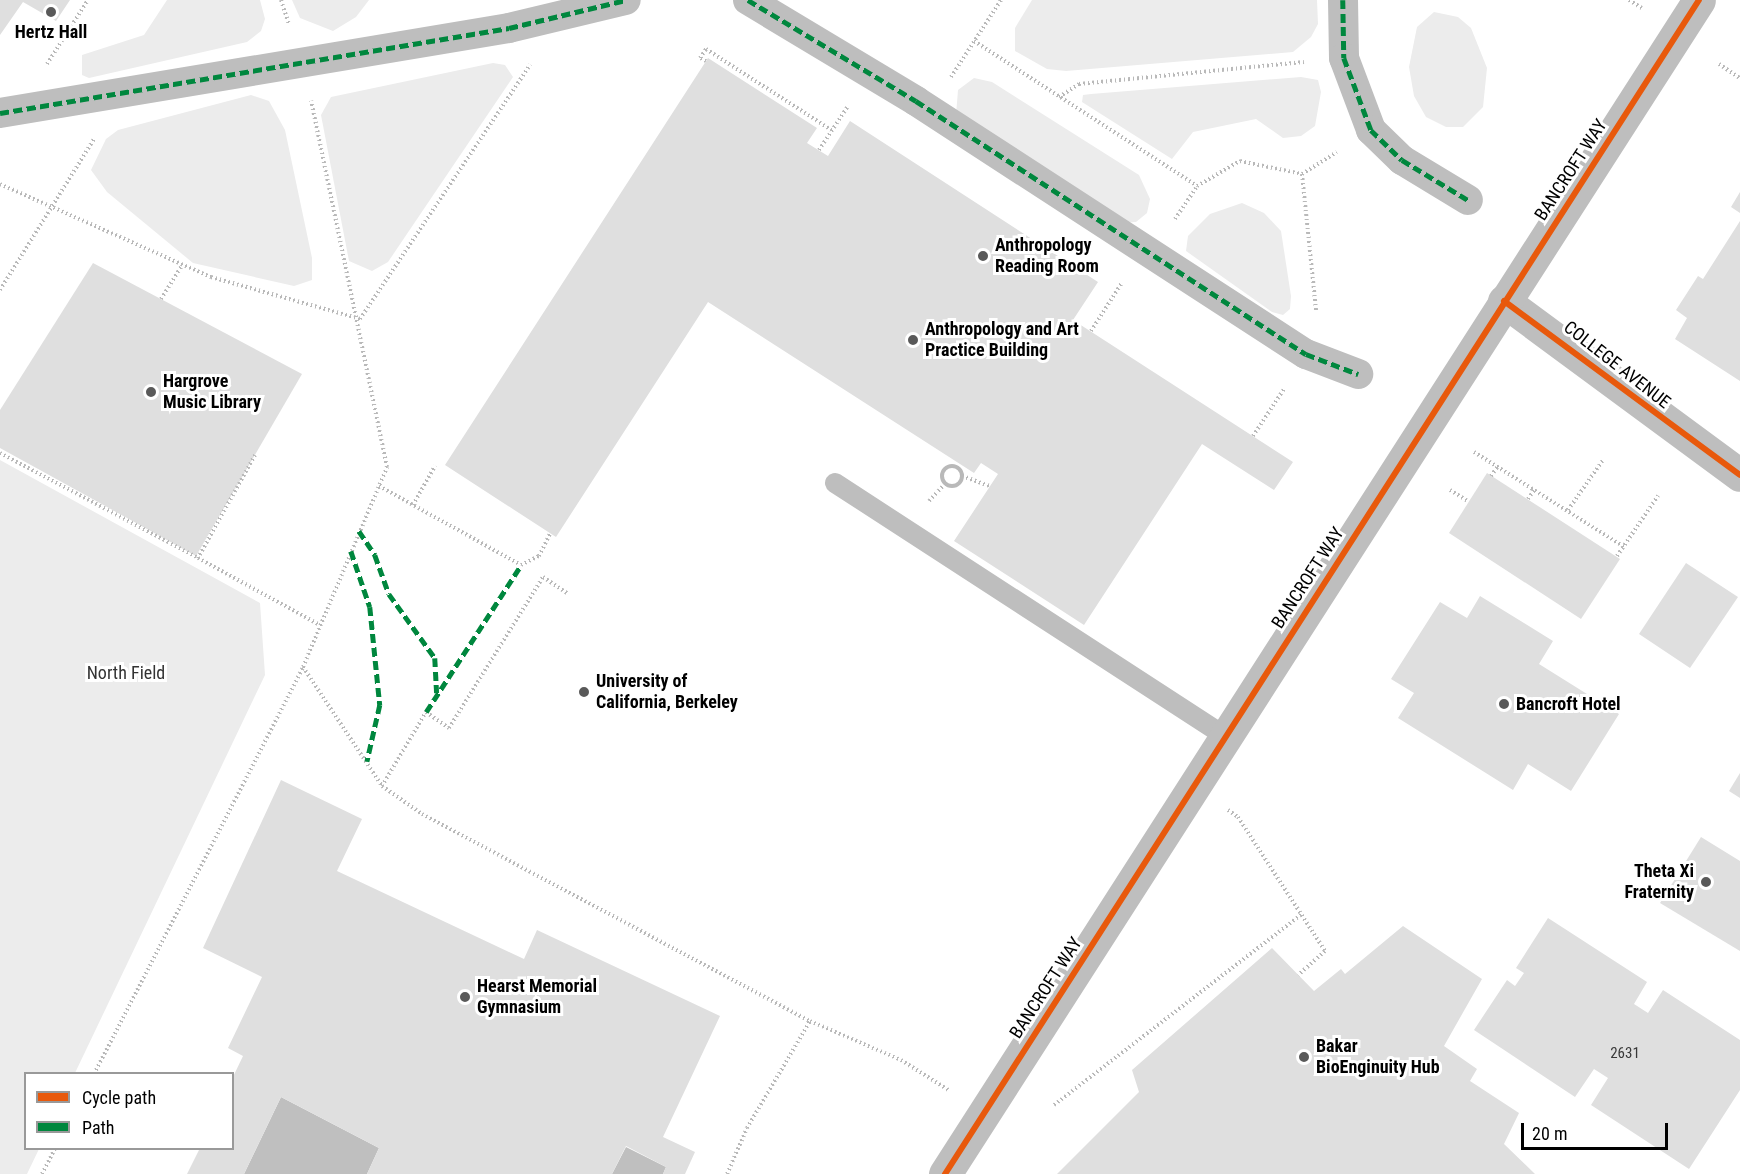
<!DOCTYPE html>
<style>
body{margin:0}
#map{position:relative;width:1740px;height:1174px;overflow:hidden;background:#fff;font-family:"Roboto Condensed",sans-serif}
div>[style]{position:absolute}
.green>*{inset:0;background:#ececec}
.water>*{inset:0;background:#bfbfbf}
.building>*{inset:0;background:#dfdfdf}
.path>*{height:4px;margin-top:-2px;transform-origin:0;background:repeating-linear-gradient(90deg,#b9b9b9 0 1.5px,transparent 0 4.5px)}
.path>.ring{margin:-2px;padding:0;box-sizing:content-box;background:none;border:4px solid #b9b9b9;border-radius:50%}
.service>*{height:20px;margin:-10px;padding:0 10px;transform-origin:10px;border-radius:10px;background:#bebebe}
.pedestrian>*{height:30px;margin:-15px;padding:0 15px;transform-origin:15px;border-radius:15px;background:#bebebe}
.tertiary>*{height:33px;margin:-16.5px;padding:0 16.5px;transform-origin:16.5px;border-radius:16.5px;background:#bebebe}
.quiet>*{height:4.5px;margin-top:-2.25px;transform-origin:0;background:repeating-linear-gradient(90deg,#00873e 0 9px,transparent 0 13.5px)}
.cycleway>*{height:6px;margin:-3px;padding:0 3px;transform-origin:3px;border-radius:3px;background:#e8590c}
.dots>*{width:16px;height:16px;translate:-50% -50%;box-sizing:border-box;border:3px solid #fff;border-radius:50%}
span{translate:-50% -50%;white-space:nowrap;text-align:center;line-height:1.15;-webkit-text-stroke:6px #fff;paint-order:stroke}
.number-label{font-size:15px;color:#383838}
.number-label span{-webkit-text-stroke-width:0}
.poi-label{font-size:18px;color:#000;font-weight:700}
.left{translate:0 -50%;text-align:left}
.right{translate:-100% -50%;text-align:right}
.street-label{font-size:18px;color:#000}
.park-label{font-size:18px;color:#333}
.legend{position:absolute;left:24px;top:1072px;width:210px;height:78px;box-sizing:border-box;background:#fff;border:2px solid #999;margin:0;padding:8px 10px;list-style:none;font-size:18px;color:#000}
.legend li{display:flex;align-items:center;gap:12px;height:30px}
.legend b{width:30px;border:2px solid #999}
.scale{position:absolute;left:1521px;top:1123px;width:147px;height:27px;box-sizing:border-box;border:3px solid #000;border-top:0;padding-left:8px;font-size:18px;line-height:21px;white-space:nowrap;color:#000;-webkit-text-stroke:4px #fff;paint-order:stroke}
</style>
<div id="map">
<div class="green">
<div style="clip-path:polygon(167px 0,260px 0,265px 19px,261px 31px,247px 42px,89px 78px,82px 75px,82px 55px,144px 35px)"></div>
<div style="clip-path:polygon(292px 0,369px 0,356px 17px,333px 31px,300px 18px)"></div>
<div style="clip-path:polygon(1032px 0,1317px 0,1318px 24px,1311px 37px,1293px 52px,1066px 71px,1047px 69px,1015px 51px,1015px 28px)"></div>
<div style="clip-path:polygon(1434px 12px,1458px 17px,1471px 28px,1487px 68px,1483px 107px,1463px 127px,1446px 127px,1426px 117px,1414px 96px,1409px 67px,1417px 27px)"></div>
<div style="clip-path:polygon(493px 63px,505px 65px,513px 77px,388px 262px,372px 271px,349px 261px,321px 115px,331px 97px)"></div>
<div style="clip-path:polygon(1301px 77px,1318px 80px,1321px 92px,1315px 126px,1301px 136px,1283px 138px,1256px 119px,1193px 132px,1172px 159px,1082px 102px,1083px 95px,1091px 94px)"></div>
<div style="clip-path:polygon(974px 78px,992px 82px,1139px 175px,1150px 199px,1147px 213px,1136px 222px,1119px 223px,956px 115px,958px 90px)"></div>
<div style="clip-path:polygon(251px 95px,269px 101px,285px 130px,312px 258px,312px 280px,294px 286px,193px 263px,107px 192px,91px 170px,106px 139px,118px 130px)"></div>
<div style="clip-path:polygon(1242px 203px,1264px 213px,1281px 231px,1291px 296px,1290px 309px,1283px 315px,1272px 312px,1186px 251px,1188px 236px,1210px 214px)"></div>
<div style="clip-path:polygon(0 460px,260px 603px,265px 675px,75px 1073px,26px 1074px,26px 1148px,39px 1149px,27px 1174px,0 1174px)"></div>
</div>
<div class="water">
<div style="clip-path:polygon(281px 1097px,379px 1148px,367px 1174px,244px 1174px)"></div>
<div style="clip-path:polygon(626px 1147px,666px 1167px,663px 1174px,612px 1174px)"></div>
</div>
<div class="building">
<div style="clip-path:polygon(0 0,70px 0,56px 21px,23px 2px,0 35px)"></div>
<div style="clip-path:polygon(708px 58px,817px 128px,807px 143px,828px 156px,850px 121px,1098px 282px,1073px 320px,1293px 462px,1274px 490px,1202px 444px,1084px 625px,954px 541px,998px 474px,981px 463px,974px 473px,708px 302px,556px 537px,445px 465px)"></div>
<div style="clip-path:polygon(1740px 192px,1740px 213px,1731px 207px)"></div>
<div style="clip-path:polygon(1740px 221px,1740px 381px,1675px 339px,1687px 318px,1676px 310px,1698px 276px,1703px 279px)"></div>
<div style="clip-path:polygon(93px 263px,302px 374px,196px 556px,0 448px,0 410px)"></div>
<div style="clip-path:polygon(1487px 473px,1620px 559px,1581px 619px,1449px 533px)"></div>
<div style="clip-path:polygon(1686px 563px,1738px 597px,1690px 668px,1639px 634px)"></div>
<div style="clip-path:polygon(1480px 596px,1553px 641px,1539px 664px,1619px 714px,1571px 791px,1528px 764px,1513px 790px,1398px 718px,1414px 693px,1391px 679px,1440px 602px,1467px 618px)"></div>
<div style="clip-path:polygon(1740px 773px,1740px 798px,1729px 791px)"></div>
<div style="clip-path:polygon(281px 780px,362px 819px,337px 871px,524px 959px,537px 930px,720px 1016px,663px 1137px,695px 1152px,685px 1174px,663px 1174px,666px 1167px,626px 1146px,612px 1174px,367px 1174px,379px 1148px,281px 1097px,244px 1174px,187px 1174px,200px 1148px,232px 1148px,232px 1079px,243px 1056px,228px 1048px,262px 977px,203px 948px)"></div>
<div style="clip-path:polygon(1701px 837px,1740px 861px,1740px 951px,1660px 903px)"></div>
<div style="clip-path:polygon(1548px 918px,1647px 982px,1634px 1004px,1648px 1013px,1663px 990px,1740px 1040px,1740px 1090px,1689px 1169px,1591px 1105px,1608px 1078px,1594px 1069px,1575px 1097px,1474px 1030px,1507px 980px,1515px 986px,1524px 973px,1516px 968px)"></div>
<div style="clip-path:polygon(1403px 926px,1482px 979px,1444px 1046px,1477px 1069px,1470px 1081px,1519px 1113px,1504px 1144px,1535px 1174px,1057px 1174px,1139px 1092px,1132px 1070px,1272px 948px,1314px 991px,1341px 969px,1345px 974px)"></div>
</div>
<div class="path">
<div style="left:281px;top:0;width:26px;rotate:72deg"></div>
<div style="left:1629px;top:0;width:15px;rotate:32deg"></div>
<div style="left:974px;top:41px;width:266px;rotate:33deg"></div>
<div style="left:706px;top:61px;width:7px;rotate:-153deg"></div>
<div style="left:700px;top:58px;width:11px;rotate:-56deg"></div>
<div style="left:706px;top:49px;width:149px;rotate:32.9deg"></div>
<div style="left:47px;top:64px;width:76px;rotate:-57.4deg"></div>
<div style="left:1719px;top:64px;width:25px;rotate:34deg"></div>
<div style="left:951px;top:77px;width:92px;rotate:-57deg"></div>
<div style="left:1059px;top:97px;width:24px;rotate:-33deg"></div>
<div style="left:1079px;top:84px;width:226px;rotate:-5.6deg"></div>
<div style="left:819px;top:150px;width:53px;rotate:-56.6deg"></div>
<div style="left:1302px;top:174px;width:137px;rotate:84.1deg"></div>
<div style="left:0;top:184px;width:231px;rotate:23.8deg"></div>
<div style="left:211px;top:277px;width:155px;rotate:15.7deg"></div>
<div style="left:360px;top:319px;width:306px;rotate:-56.2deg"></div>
<div style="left:1175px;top:219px;width:40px;rotate:-56deg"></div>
<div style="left:1197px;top:186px;width:50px;rotate:-30.2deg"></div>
<div style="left:1240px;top:161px;width:63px;rotate:11.8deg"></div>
<div style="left:1302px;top:174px;width:41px;rotate:-32.2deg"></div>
<div style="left:0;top:290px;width:178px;rotate:-58.1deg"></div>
<div style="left:161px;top:299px;width:40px;rotate:-58deg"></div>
<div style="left:1091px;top:331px;width:56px;rotate:-57.4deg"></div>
<div style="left:1253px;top:436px;width:56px;rotate:-56.6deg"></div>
<div style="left:1474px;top:452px;width:178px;rotate:32.3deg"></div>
<div style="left:0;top:453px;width:224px;rotate:27.9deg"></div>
<div style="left:255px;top:455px;width:118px;rotate:119deg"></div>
<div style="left:198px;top:558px;width:139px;rotate:28.8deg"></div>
<div class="ring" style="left:942px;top:466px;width:16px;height:16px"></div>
<div style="left:962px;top:476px;width:29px;rotate:20deg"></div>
<div style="left:1491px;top:476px;width:12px;rotate:-55deg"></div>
<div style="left:379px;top:486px;width:162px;rotate:29.1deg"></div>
<div style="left:521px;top:565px;width:20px;rotate:-27deg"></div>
<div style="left:539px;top:556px;width:25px;rotate:-64deg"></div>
<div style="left:1450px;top:490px;width:22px;rotate:32deg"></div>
<div style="left:1528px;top:499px;width:11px;rotate:-56deg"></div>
<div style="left:929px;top:501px;width:23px;rotate:-47deg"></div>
<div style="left:413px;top:505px;width:45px;rotate:-60.6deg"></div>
<div style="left:1568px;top:510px;width:61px;rotate:-55deg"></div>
<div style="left:1617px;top:556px;width:73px;rotate:-55.7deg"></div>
<div style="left:303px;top:667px;width:143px;rotate:56.4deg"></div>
<div style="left:382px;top:786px;width:49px;rotate:35deg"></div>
<div style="left:422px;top:814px;width:440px;rotate:28.1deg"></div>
<div style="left:810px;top:1021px;width:99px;rotate:23.2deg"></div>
<div style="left:901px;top:1060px;width:58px;rotate:32.3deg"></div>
<div style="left:382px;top:786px;width:86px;rotate:-59.3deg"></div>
<div style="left:426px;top:712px;width:28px;rotate:35deg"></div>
<div style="left:449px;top:728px;width:178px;rotate:-58.1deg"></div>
<div style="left:543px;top:577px;width:29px;rotate:34deg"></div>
<div style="left:1228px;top:810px;width:12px;rotate:35deg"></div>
<div style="left:1238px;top:817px;width:160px;rotate:57deg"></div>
<div style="left:1325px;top:951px;width:36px;rotate:138deg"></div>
<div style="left:94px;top:1074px;width:458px;rotate:-62.8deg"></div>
<div style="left:303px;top:667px;width:217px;rotate:-67.2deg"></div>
<div style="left:387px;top:467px;width:374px;rotate:-101.7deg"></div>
<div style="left:1054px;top:1105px;width:313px;rotate:-37.6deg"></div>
<div style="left:42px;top:1174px;width:29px;rotate:-63deg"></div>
<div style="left:727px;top:1174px;width:50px;rotate:-66.5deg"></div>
<div style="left:747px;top:1128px;width:124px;rotate:-59.5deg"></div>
</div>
<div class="service">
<div style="left:835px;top:483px;width:464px;rotate:33deg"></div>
</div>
<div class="pedestrian">
<div style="left:748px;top:0;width:196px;rotate:31deg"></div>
<div style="left:916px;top:101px;width:465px;rotate:33deg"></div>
<div style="left:1306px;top:354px;width:56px;rotate:21deg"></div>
<div style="left:1343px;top:0;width:58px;rotate:89deg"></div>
<div style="left:1344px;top:58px;width:77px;rotate:69.4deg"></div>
<div style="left:1371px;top:130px;width:43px;rotate:44.1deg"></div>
<div style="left:1402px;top:160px;width:77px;rotate:31.2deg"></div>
<div style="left:0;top:113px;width:516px;rotate:-9.48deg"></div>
<div style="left:509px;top:28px;width:120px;rotate:-13.5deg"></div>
</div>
<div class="tertiary">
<div style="left:1504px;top:301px;width:293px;rotate:36.4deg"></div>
<div style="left:945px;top:1174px;width:1395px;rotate:-57.29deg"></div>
</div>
<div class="quiet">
<div style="left:748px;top:0;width:196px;rotate:31deg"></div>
<div style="left:916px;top:101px;width:465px;rotate:33deg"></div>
<div style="left:1306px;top:354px;width:56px;rotate:21deg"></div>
<div style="left:1343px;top:0;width:58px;rotate:89deg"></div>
<div style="left:1344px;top:58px;width:77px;rotate:69.4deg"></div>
<div style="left:1371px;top:130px;width:43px;rotate:44.1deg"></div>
<div style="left:1402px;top:160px;width:77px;rotate:31.2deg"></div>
<div style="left:0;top:113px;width:516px;rotate:-9.48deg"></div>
<div style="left:509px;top:28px;width:120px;rotate:-13.5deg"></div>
<div style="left:359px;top:531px;width:29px;rotate:56deg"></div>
<div style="left:375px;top:555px;width:41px;rotate:70.3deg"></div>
<div style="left:389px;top:594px;width:79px;rotate:54.3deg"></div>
<div style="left:435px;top:658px;width:35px;rotate:87deg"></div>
<div style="left:351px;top:551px;width:59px;rotate:71.3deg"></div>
<div style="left:370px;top:607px;width:99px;rotate:84.2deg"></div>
<div style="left:380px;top:705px;width:58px;rotate:102.8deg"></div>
<div style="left:426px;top:712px;width:175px;rotate:-57.1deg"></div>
</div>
<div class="cycleway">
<div style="left:1504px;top:301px;width:293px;rotate:36.4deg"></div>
<div style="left:945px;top:1174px;width:1395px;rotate:-57.29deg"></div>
</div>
<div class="dots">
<div style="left:51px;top:12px;background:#595959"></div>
<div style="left:983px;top:256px;background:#595959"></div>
<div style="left:913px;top:340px;background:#595959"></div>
<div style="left:151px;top:392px;background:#595959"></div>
<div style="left:584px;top:692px;background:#595959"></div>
<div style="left:1504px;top:704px;background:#595959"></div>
<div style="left:1706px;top:882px;background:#595959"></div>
<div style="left:465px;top:997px;background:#595959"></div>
<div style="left:1304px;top:1057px;background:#595959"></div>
</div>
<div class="number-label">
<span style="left:1625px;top:1054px">2631</span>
</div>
<div class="poi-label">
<span style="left:51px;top:32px">Hertz Hall</span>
<span class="left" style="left:995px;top:256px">Anthropology<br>Reading Room</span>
<span class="left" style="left:925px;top:340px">Anthropology and Art<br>Practice Building</span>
<span class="left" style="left:163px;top:392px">Hargrove<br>Music Library</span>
<span class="left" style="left:596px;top:692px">University of<br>California, Berkeley</span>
<span class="left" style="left:1516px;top:704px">Bancroft Hotel</span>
<span class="right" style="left:1694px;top:882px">Theta Xi<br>Fraternity</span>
<span class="left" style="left:477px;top:997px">Hearst Memorial<br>Gymnasium</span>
<span class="left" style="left:1316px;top:1057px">Bakar<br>BioEnginuity Hub</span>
</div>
<div class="street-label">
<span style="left:1571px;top:170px;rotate:-57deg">BANCROFT WAY</span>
<span style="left:1617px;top:365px;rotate:38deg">COLLEGE AVENUE</span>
<span style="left:1308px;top:578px;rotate:-57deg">BANCROFT WAY</span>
<span style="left:1046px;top:988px;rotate:-57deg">BANCROFT WAY</span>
</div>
<div class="park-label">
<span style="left:126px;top:673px">North Field</span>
</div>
<ul class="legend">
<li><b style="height:8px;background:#e8590c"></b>Cycle path</li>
<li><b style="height:8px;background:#00873e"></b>Path</li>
</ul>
<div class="scale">20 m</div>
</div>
